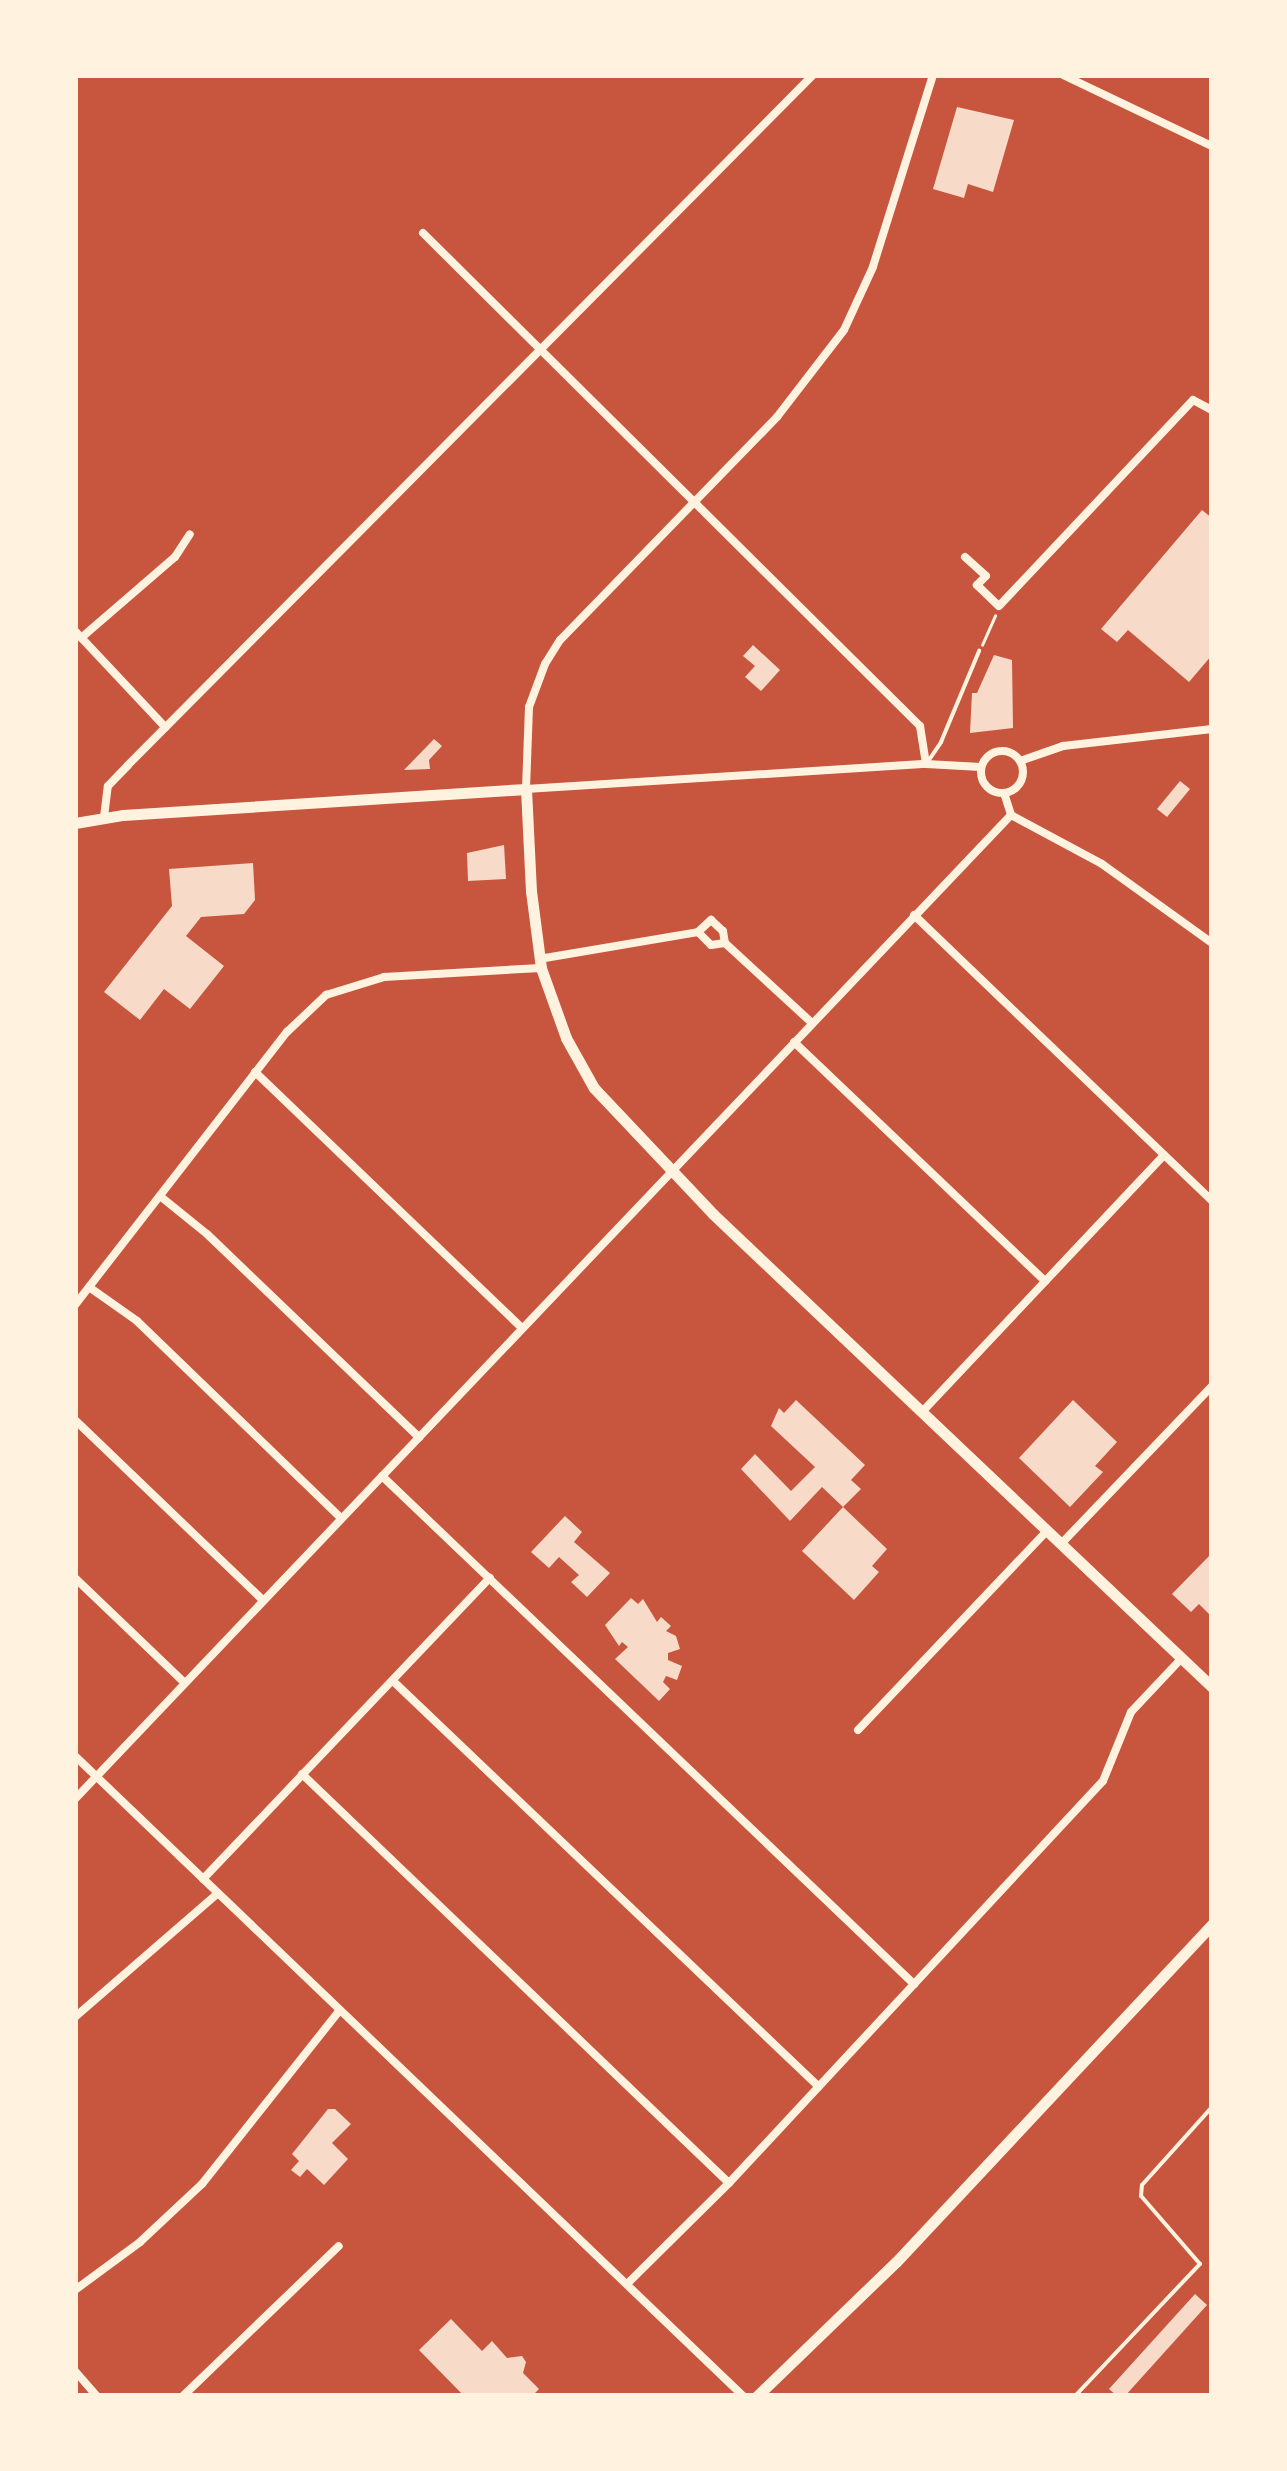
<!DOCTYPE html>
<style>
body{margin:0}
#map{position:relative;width:1287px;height:2471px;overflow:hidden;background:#c8553d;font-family:Figtree,sans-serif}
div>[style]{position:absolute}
.building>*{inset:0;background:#f7dbc8}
.path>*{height:2.5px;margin:-1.25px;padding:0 1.25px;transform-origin:1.25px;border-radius:1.25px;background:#fff3e0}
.service>*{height:4px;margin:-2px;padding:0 2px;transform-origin:2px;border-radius:2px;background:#fff3e0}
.minor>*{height:8px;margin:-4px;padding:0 4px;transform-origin:4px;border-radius:4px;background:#fff3e0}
.minor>.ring{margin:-4px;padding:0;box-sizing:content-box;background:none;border:8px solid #fff3e0;border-radius:50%}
.secondary>*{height:11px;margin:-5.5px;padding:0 5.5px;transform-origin:5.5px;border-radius:5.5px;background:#fff3e0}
span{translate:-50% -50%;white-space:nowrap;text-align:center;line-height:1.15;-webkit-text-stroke:8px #fff3e0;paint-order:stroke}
.frame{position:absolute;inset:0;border:78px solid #fff3e0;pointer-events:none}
</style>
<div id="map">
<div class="building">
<div style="clip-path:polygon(957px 107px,1014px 120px,993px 192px,968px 184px,964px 198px,933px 189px)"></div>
<div style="clip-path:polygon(1202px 510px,1212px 518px,1212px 655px,1189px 682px,1128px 630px,1117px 642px,1101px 629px)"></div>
<div style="clip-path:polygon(753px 645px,780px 670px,761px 691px,745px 677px,755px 666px,743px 656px)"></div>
<div style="clip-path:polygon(994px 655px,1012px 660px,1013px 728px,970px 733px,972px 693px,977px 693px)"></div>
<div style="clip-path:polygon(434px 739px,442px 746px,429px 760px,430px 769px,404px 770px)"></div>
<div style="clip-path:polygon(1180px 781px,1190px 789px,1167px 817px,1157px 809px)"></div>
<div style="clip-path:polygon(504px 845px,506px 879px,468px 881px,467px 853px)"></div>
<div style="clip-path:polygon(253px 863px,255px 900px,244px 914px,201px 917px,186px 936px,224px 966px,190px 1009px,164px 989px,140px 1020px,104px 992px,172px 906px,169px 869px)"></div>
<div style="clip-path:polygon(796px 1400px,865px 1465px,851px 1480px,861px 1489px,843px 1507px,822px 1487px,790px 1521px,741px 1469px,755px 1454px,791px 1491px,815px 1467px,771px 1426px,779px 1408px,784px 1413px)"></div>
<div style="clip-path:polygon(1073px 1400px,1117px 1442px,1095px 1466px,1103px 1472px,1070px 1507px,1019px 1458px)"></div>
<div style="clip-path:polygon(843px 1507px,887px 1549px,872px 1566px,879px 1572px,854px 1600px,802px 1551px)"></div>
<div style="clip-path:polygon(565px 1516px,582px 1532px,574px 1542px,610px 1573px,587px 1597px,571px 1582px,579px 1575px,559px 1557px,549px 1568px,531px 1552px)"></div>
<div style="clip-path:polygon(1212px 1553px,1212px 1617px,1199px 1604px,1191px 1612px,1172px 1594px)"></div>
<div style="clip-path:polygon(631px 1598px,638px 1604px,643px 1599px,657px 1622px,661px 1617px,671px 1626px,666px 1631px,676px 1636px,680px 1649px,668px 1653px,668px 1660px,682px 1666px,677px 1680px,666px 1676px,663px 1682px,670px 1689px,659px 1701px,615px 1659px,628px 1647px,622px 1642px,619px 1646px,605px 1625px)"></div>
<div style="clip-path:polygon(328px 2109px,335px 2109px,351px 2124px,332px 2143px,348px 2159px,324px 2185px,307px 2169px,300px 2177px,291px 2170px,299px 2161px,292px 2154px)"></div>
<div style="clip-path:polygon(1195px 2294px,1207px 2305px,1125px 2396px,1117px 2396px,1109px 2389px)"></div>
<div style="clip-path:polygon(451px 2319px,482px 2351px,492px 2341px,507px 2358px,522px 2356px,526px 2362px,523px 2373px,539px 2389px,532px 2396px,464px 2396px,419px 2350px)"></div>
</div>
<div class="path">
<div style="left:982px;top:645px;width:32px;rotate:-66deg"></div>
</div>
<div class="service">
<div style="left:929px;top:760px;width:22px;rotate:-56deg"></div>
<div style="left:941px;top:742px;width:99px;rotate:-67.3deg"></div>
<div style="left:1075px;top:2396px;width:182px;rotate:-46.6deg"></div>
<div style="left:1200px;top:2264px;width:90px;rotate:-130.9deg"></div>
<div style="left:1141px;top:2196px;width:11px;rotate:-85deg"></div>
<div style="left:1142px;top:2185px;width:105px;rotate:-48.1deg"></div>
</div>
<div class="minor">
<div style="left:933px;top:75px;width:201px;rotate:107.4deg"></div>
<div style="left:873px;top:267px;width:69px;rotate:114.7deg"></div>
<div style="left:844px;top:330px;width:110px;rotate:127.6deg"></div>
<div style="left:777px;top:417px;width:311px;rotate:134.2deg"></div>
<div style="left:560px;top:640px;width:28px;rotate:122deg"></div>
<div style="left:545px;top:664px;width:46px;rotate:110.4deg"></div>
<div style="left:529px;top:707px;width:82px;rotate:92.1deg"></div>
<div style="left:526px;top:789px;width:401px;rotate:-3.6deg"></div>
<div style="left:926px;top:764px;width:55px;rotate:3.1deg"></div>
<div style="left:1063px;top:75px;width:165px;rotate:25.5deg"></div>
<div style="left:423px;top:233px;width:700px;rotate:44.77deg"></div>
<div style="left:920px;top:726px;width:38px;rotate:81deg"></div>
<div style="left:965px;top:557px;width:28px;rotate:42deg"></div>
<div style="left:986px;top:576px;width:13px;rotate:135deg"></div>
<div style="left:977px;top:585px;width:30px;rotate:44deg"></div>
<div style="left:999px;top:606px;width:283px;rotate:-46.7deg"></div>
<div style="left:1193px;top:400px;width:21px;rotate:28deg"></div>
<div style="left:75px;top:631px;width:132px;rotate:46.8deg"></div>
<div style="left:81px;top:638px;width:124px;rotate:-40.8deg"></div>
<div style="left:175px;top:557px;width:27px;rotate:-57deg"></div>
<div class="ring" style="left:981px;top:751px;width:34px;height:34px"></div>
<div style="left:1020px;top:761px;width:46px;rotate:-19.2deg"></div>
<div style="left:1063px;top:746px;width:150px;rotate:-6.5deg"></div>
<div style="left:1004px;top:793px;width:23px;rotate:72deg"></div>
<div style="left:1011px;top:815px;width:103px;rotate:28.3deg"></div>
<div style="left:1102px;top:864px;width:135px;rotate:35.7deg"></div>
<div style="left:104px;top:817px;width:31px;rotate:-83deg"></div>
<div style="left:108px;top:786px;width:29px;rotate:-46deg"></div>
<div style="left:128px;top:765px;width:972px;rotate:-45.21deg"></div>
<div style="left:914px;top:915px;width:413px;rotate:43.8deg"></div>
<div style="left:698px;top:932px;width:18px;rotate:-43deg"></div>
<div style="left:711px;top:920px;width:16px;rotate:43deg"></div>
<div style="left:723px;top:931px;width:12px;rotate:81deg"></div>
<div style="left:539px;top:959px;width:161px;rotate:-9.6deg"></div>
<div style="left:698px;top:932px;width:18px;rotate:45deg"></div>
<div style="left:711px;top:945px;width:14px;rotate:-8deg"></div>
<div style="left:725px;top:943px;width:118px;rotate:42.6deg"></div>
<div style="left:794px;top:1042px;width:347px;rotate:43.6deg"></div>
<div style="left:255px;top:1072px;width:370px;rotate:43.8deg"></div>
<div style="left:160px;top:1196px;width:60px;rotate:39deg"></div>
<div style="left:207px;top:1234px;width:294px;rotate:43.8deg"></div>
<div style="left:89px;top:1287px;width:59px;rotate:35.3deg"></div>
<div style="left:137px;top:1321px;width:284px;rotate:44deg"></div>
<div style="left:75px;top:1305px;width:346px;rotate:-52.2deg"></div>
<div style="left:287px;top:1032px;width:54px;rotate:-43.5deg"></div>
<div style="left:326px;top:995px;width:61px;rotate:-17.2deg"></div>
<div style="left:384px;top:977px;width:157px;rotate:-3.3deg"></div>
<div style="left:922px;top:1412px;width:353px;rotate:-46.7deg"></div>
<div style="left:75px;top:1420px;width:260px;rotate:43.8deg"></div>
<div style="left:382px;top:1476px;width:736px;rotate:43.68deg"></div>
<div style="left:1061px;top:1544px;width:219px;rotate:-46.3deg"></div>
<div style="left:75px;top:1578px;width:151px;rotate:43.7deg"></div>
<div style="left:393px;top:1681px;width:588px;rotate:43.62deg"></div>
<div style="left:858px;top:1730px;width:274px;rotate:-46.5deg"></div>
<div style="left:75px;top:1756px;width:925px;rotate:43.77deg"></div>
<div style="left:302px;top:1774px;width:591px;rotate:43.77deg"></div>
<div style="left:75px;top:1799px;width:1358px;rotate:-46.43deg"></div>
<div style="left:203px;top:1879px;width:416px;rotate:-46.4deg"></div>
<div style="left:75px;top:2017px;width:189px;rotate:-40.9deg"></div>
<div style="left:627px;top:2284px;width:144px;rotate:-44.7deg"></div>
<div style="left:729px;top:2183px;width:549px;rotate:-47.07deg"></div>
<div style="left:1103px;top:1781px;width:74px;rotate:-67.9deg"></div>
<div style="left:1131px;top:1712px;width:73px;rotate:-46.7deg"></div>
<div style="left:75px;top:2290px;width:81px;rotate:-36.4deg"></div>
<div style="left:140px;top:2242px;width:85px;rotate:-43.1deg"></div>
<div style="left:202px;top:2184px;width:222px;rotate:-51.6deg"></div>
<div style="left:75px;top:2371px;width:33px;rotate:49deg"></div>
<div style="left:183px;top:2396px;width:216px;rotate:-43.9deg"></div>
</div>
<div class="secondary">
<div style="left:75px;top:823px;width:49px;rotate:-9.5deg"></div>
<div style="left:123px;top:815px;width:404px;rotate:-3.7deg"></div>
<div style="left:526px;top:789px;width:102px;rotate:87.2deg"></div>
<div style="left:531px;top:891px;width:78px;rotate:82.6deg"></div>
<div style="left:541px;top:968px;width:74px;rotate:70.3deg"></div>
<div style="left:566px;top:1038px;width:57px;rotate:60.8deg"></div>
<div style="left:594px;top:1088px;width:173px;rotate:46.6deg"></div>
<div style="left:713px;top:1214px;width:688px;rotate:43.47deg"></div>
<div style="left:757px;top:2396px;width:193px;rotate:-44deg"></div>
<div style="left:896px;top:2262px;width:463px;rotate:-46.9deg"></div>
</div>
<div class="frame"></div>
</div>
